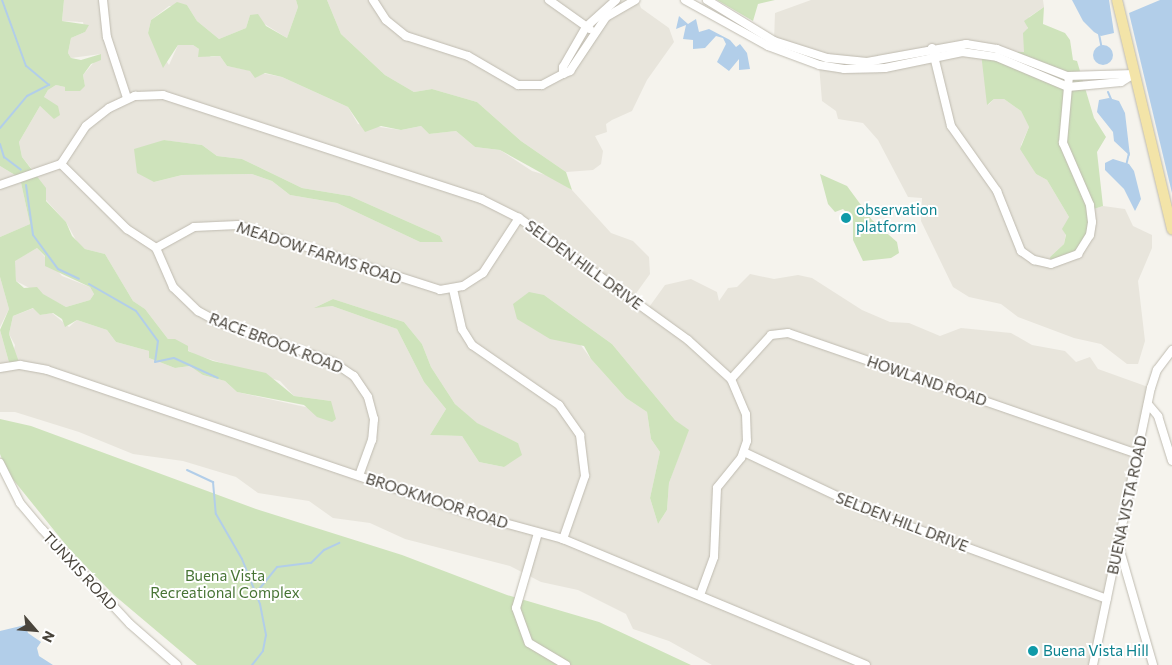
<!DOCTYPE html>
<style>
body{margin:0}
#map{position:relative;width:1172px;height:665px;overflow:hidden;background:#f5f3ed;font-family:Commissioner,sans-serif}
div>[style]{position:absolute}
.residential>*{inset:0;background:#e8e5dc}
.green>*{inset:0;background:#cee3bb}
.water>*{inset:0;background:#b2cee9}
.round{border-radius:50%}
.stream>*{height:2px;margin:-1px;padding:0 1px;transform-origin:1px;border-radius:1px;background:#b2cee9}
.roads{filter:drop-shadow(0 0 1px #bfbbb0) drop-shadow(0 0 1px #bfbbb0)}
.minor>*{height:8px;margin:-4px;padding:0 4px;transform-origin:4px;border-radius:4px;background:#fff}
.major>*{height:10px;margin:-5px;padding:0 5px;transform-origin:5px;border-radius:5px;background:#f3e4a8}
.dots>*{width:14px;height:14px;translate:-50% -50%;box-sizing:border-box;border:2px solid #fff;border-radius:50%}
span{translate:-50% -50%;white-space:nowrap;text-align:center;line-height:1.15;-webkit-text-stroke:4px #fff;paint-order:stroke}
.culture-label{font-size:15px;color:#0d838f}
.left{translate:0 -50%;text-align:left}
.street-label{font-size:15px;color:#49443b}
.park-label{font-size:15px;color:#477434}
.north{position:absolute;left:10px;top:605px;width:50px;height:50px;-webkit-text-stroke:4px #fff;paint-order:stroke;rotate:117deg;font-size:14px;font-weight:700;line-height:20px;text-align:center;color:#49443b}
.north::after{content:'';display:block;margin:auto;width:18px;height:22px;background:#49443b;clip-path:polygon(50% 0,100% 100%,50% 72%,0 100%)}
</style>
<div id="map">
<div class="residential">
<div style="clip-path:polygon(evenodd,64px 0,296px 0,298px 7px,287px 38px,250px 15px,246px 28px,219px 39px,197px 21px,187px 5px,169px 6px,151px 20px,148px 33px,169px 65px,178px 45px,193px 45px,211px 57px,220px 56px,227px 66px,282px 77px,348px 107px,358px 124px,401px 130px,421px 126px,429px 134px,456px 131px,475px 147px,500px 150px,532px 171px,549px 176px,572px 190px,611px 233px,633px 241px,649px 257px,650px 274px,632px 299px,647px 310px,665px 285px,691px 279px,717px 292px,719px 301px,728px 288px,737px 287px,750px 274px,774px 279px,798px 275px,812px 278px,862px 310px,890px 322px,909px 323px,940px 336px,961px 328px,1011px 333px,1032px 345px,1065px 351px,1076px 362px,1090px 357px,1098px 369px,1151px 388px,1093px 665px,712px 665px,669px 641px,633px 629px,626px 614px,578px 590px,541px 582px,510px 566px,405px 539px,370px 523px,333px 518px,309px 501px,258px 493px,236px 477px,183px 461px,133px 454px,79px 432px,15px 412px,0 412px,0 330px,10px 366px,15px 345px,9px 334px,13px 316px,34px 308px,40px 315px,52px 313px,69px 327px,77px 320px,107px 330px,116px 342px,149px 351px,149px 358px,175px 368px,190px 366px,199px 369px,203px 375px,225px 381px,237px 392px,310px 408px,331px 401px,294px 396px,280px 381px,196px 355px,168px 339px,145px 309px,133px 301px,105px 254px,85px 249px,77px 242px,66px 222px,46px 200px,35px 173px,22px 157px,19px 142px,40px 106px,54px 118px,44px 97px,48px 90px,56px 85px,65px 87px,65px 90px,85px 86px,83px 75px,101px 54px,71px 58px,68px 53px,71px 38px,85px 32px,83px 22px,62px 21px,64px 0,163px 140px,202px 145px,217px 156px,242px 159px,302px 188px,350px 196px,440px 236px,443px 242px,420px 242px,337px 203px,290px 195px,272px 181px,252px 174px,182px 175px,154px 182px,163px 140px,64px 0,544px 295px,612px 344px,675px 420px,688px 430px,669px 483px,667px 510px,658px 524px,650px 498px,660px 452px,651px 439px,647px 412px,626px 398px,591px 359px,544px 295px,64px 0,333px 299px,404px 322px,422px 344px,431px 367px,455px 404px,476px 423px,518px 443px,504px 467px,479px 462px,462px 436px,430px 435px,446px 409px,424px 382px,397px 329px,332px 306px,316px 307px,333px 299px)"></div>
<div style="clip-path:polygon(327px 0,638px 0,641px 8px,669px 28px,674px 42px,647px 80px,632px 111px,612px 120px,606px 124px,607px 132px,595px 136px,603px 151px,601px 164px,593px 170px,566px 172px,521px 141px,477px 102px,432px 89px,414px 92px,385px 75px,341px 34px)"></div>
<div style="clip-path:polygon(811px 0,1043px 0,1044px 7px,1029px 17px,1024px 52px,1013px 64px,988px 105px,994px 99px,1004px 99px,1021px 111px,1029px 127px,1021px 145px,1036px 174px,1047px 180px,1069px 217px,1064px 244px,1050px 257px,1051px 264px,1091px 210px,1103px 206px,1125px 209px,1133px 226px,1152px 235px,1152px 248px,1138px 281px,1145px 341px,1138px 364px,1127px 364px,1101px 344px,1074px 338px,1018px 317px,1001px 304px,969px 297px,953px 287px,921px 221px,922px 198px,908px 197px,878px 140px,863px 123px,838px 119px,836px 111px,822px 101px,819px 65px,800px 60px,774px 41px,775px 13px)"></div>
<div style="clip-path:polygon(0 166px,20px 178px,30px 224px,0 237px)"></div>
<div style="clip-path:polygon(37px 248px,62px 276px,90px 287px,94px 294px,90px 300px,66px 307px,16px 281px,14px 261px)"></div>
<div style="clip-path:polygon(0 277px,9px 309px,0 327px)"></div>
</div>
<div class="green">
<div style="clip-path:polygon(evenodd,0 0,64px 0,62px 21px,89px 25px,85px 32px,71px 38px,68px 53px,71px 58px,81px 60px,101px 54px,101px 60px,91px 64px,83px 75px,85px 86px,80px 91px,65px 91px,65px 87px,56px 85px,48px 90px,44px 97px,58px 106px,60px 115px,54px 119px,40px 106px,19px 142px,22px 157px,46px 188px,46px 201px,66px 222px,72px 236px,85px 249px,105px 254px,133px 301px,145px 309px,168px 339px,175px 339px,188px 346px,188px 351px,213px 361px,266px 373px,294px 396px,331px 401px,336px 419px,332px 422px,317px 417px,304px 405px,237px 392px,225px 381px,203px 375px,190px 366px,175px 368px,149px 358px,149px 351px,116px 342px,107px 330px,77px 320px,65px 327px,62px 319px,53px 313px,40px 315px,33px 308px,13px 316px,9px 334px,20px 365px,10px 366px,0 330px,9px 309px,0 277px,0 237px,30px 224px,20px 178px,0 166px,0 0,37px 248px,45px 256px,45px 266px,90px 287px,94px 294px,90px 300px,66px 307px,43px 294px,37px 287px,24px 288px,16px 281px,15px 261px,37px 248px)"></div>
<div style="clip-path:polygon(296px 0,327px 0,341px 34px,385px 75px,414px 92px,432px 89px,477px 102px,521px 141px,566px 172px,572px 190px,500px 150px,475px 147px,456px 131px,429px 134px,421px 126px,401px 130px,381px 126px,365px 132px,348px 107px,282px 77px,265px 73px,255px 78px,250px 71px,227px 66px,220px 56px,198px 57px,199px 49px,193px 45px,178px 45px,163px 68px,148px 33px,151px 20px,177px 2px,187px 5px,197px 21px,219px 39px,246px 28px,250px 15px,258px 14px,266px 26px,287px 38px,298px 7px)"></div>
<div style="clip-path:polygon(717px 0,775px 0,758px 4px,753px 21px)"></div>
<div style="clip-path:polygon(1044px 7px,1043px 24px,1065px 33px,1070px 40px,1073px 60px,1077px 61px,1094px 118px,1106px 137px,1097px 152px,1103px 206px,1091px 210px,1092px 222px,1078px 254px,1051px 264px,1050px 257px,1064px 244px,1066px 235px,1062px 229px,1069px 217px,1047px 180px,1036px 174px,1020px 149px,1029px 127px,1021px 111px,1004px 99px,994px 99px,987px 105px,981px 53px,1013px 64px,1018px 52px,1024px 52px,1023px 33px,1028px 28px,1024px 21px)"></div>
<div style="clip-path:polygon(164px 140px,202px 145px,217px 156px,242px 159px,302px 188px,350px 196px,440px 236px,443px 242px,420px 242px,337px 203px,290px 195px,272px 181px,252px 174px,182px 175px,154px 182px,137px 173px,134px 149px)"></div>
<div style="clip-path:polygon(820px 174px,847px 186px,872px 220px,897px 242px,899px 253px,891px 258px,863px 261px,853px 240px,853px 219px,843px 209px,835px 212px,828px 204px)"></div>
<div style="clip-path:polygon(529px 292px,544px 295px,612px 344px,675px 420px,689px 430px,669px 483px,667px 510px,658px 524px,650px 498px,660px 452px,651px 439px,647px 412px,626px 398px,591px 359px,584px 346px,550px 339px,517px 319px,513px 304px)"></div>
<div style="clip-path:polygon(333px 299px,404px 322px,422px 344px,431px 367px,455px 404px,477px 423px,518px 443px,522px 455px,504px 467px,479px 462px,462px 436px,430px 435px,446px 409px,424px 382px,397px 329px,332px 306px,314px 308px)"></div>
<div style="clip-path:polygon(0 419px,31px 426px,256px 509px,402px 555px,507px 595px,599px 622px,691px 665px,197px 665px,114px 595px,70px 550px,7px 472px,0 454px)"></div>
</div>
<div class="water">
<div style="clip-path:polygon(1072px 0,1109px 0,1114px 33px,1101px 36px,1094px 32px,1083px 21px)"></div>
<div style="clip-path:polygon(1160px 0,1172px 0,1172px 193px,1129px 13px)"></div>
<div style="clip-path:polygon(679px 16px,688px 24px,696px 19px,699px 32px,709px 29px,730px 40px,736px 47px,740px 44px,747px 53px,750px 69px,739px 70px,739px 59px,729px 71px,717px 62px,726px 44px,723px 38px,716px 36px,705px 48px,693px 49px,693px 40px,683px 39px,686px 25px,676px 29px)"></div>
<div class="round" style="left:1093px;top:45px;width:20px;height:20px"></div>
<div style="clip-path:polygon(1109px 98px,1119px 101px,1125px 113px,1130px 156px,1114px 141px,1113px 132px,1097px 112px,1099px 100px)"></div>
<div style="clip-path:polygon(1113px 159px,1129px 164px,1134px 171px,1141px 199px,1135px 211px,1124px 189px,1105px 170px,1105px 163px)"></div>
<div style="clip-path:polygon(25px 625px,28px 633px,41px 642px,37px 648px,39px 656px,53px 665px,0 665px,0 631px)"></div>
</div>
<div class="stream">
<div style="left:1099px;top:34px;width:15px;rotate:79deg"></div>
<div style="left:1108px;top:92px;width:8px;rotate:67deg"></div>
<div style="left:0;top:128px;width:42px;rotate:-49.8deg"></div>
<div style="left:27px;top:96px;width:25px;rotate:-27deg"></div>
<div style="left:49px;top:85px;width:30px;rotate:-140deg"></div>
<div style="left:26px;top:66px;width:70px;rotate:-110deg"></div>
<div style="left:0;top:144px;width:14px;rotate:73deg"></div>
<div style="left:4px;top:157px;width:21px;rotate:37deg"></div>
<div style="left:1126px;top:166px;width:13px;rotate:-77deg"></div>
<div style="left:26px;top:185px;width:50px;rotate:82deg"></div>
<div style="left:33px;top:235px;width:42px;rotate:53.7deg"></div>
<div style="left:58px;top:269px;width:23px;rotate:25deg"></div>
<div style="left:89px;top:284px;width:54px;rotate:29.9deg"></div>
<div style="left:136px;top:311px;width:37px;rotate:54deg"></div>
<div style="left:158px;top:341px;width:21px;rotate:98deg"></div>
<div style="left:155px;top:362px;width:19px;rotate:-12deg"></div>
<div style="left:174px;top:358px;width:48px;rotate:24.4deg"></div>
<div style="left:187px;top:470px;width:29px;rotate:25deg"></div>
<div style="left:213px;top:482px;width:32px;rotate:85deg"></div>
<div style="left:216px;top:514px;width:52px;rotate:60deg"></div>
<div style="left:242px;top:559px;width:48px;rotate:68.2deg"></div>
<div style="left:260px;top:604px;width:32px;rotate:79deg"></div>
<div style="left:266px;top:635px;width:16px;rotate:101deg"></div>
<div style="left:263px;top:651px;width:18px;rotate:128deg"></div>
<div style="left:256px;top:593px;width:33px;rotate:-51deg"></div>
<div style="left:277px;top:567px;width:34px;rotate:-7deg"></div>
<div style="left:311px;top:563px;width:18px;rotate:-45deg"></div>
<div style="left:324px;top:550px;width:17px;rotate:-25deg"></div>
</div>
<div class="roads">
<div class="minor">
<div style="left:103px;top:0;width:37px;rotate:84deg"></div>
<div style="left:107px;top:37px;width:64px;rotate:71.8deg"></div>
<div style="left:373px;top:0;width:24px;rotate:57deg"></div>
<div style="left:386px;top:20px;width:26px;rotate:39deg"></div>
<div style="left:406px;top:36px;width:65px;rotate:17.9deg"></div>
<div style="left:468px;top:56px;width:58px;rotate:30.1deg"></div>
<div style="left:518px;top:85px;width:24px"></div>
<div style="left:542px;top:85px;width:24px;rotate:-28deg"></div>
<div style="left:549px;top:0;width:50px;rotate:35.3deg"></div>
<div style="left:616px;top:0;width:40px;rotate:138deg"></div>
<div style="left:586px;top:27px;width:46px;rotate:119.9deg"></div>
<div style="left:563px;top:67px;width:7px;rotate:90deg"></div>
<div style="left:563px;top:74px;width:8px;rotate:-23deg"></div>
<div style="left:570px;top:71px;width:65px;rotate:-56.3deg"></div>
<div style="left:606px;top:17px;width:34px;rotate:-30deg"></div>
<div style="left:685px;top:0;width:95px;rotate:29deg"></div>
<div style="left:768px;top:46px;width:54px;rotate:20.4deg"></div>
<div style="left:819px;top:65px;width:25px;rotate:9deg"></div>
<div style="left:844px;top:69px;width:41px;rotate:-1.4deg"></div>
<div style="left:885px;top:68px;width:79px;rotate:-11.7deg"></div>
<div style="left:962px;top:52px;width:35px;rotate:8deg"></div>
<div style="left:997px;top:57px;width:77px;rotate:22.9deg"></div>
<div style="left:1068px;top:87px;width:53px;rotate:-5.4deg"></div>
<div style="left:1121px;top:82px;width:15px;rotate:-32deg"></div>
<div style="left:707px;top:0;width:79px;rotate:31.5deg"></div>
<div style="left:774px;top:41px;width:56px;rotate:17.8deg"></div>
<div style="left:827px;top:58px;width:40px;rotate:5.7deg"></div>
<div style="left:867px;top:62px;width:101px;rotate:-10.3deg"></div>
<div style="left:966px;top:44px;width:31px;rotate:9deg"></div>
<div style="left:997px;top:49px;width:75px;rotate:21.1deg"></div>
<div style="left:1067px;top:76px;width:67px;rotate:-1.7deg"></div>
<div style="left:932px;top:48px;width:80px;rotate:76.3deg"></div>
<div style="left:951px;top:126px;width:80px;rotate:54.7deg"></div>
<div style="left:997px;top:191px;width:65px;rotate:68.2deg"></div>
<div style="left:1021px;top:251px;width:16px;rotate:35deg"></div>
<div style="left:1034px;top:260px;width:17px;rotate:13deg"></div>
<div style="left:1051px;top:264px;width:29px;rotate:-20deg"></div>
<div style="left:1078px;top:254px;width:22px;rotate:-58deg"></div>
<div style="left:1090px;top:235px;width:13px;rotate:-81deg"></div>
<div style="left:1092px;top:222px;width:17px;rotate:-97deg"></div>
<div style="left:1090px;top:205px;width:68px;rotate:-113.5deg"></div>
<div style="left:1063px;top:143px;width:67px;rotate:-84.9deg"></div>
<div style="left:61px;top:164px;width:93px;rotate:44.6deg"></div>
<div style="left:127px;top:229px;width:35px;rotate:33deg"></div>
<div style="left:156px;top:248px;width:43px;rotate:-28.9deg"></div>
<div style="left:194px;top:227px;width:44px;rotate:-2.6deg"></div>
<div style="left:238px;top:225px;width:212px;rotate:17.8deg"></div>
<div style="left:440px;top:290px;width:23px;rotate:-10deg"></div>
<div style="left:463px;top:286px;width:24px;rotate:-33deg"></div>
<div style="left:483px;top:273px;width:66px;rotate:-56.8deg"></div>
<div style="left:0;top:185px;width:65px;rotate:-19deg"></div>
<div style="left:61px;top:164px;width:45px;rotate:-56.7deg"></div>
<div style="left:86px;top:126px;width:29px;rotate:-38deg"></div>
<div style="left:109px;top:108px;width:29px;rotate:-25deg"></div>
<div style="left:135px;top:96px;width:28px;rotate:-2deg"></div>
<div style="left:163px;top:95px;width:335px;rotate:18.1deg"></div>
<div style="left:481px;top:199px;width:42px;rotate:26.6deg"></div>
<div style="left:519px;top:218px;width:208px;rotate:35.8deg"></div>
<div style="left:688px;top:340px;width:58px;rotate:42.2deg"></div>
<div style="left:731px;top:379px;width:38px;rotate:67deg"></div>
<div style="left:746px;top:414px;width:27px;rotate:88deg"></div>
<div style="left:747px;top:441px;width:18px;rotate:109deg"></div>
<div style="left:741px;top:458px;width:38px;rotate:129deg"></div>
<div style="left:717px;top:488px;width:69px;rotate:92.5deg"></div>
<div style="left:714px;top:557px;width:40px;rotate:110.2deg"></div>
<div style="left:156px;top:248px;width:43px;rotate:66.4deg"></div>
<div style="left:173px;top:287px;width:35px;rotate:44deg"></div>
<div style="left:198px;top:311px;width:25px;rotate:29deg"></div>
<div style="left:220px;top:323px;width:120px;rotate:19deg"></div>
<div style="left:333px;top:362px;width:25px;rotate:34deg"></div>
<div style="left:354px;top:376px;width:25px;rotate:56deg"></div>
<div style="left:368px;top:397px;width:23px;rotate:75deg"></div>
<div style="left:374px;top:419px;width:21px;rotate:95deg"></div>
<div style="left:372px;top:440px;width:38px;rotate:110deg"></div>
<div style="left:453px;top:289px;width:41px;rotate:77.3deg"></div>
<div style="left:462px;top:329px;width:19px;rotate:58deg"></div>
<div style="left:472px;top:345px;width:106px;rotate:34.6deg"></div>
<div style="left:559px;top:405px;width:37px;rotate:55deg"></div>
<div style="left:580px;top:435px;width:41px;rotate:83deg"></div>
<div style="left:585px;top:476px;width:67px;rotate:109.2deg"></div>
<div style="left:0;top:368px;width:20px;rotate:-9deg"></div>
<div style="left:20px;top:365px;width:27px;rotate:10deg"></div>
<div style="left:47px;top:370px;width:448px;rotate:18.8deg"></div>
<div style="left:471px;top:514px;width:95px;rotate:15.2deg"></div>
<div style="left:563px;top:539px;width:328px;rotate:22.6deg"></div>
<div style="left:731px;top:379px;width:59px;rotate:-47.7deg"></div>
<div style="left:771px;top:335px;width:17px;rotate:-7deg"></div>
<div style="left:788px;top:333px;width:370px;rotate:19.1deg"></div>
<div style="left:1148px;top:404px;width:16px;rotate:50deg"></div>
<div style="left:1158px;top:416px;width:47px;rotate:72.7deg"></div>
<div style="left:744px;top:452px;width:143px;rotate:25.3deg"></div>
<div style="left:873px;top:513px;width:249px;rotate:20.2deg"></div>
<div style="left:0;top:463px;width:45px;rotate:63.4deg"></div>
<div style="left:20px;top:503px;width:34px;rotate:50deg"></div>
<div style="left:42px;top:529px;width:129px;rotate:47.2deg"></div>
<div style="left:130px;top:624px;width:62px;rotate:41.1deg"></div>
<div style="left:538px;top:533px;width:78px;rotate:106.3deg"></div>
<div style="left:516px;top:608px;width:37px;rotate:70deg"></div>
<div style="left:529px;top:643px;width:43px;rotate:30.7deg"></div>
<div style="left:1119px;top:547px;width:123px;rotate:73.9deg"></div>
<div style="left:1093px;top:665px;width:283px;rotate:-78.2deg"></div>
<div style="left:1151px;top:388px;width:19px;rotate:-72deg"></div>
<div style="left:1157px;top:370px;width:25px;rotate:-53deg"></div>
</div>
<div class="major">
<div style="left:1117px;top:0;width:236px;rotate:76.5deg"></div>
</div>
</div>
<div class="dots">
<div style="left:846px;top:218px;background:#0f9aa8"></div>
<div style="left:1033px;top:651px;background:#0f9aa8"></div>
</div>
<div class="culture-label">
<span class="left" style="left:856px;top:218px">observation<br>platform</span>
<span class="left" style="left:1043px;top:651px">Buena Vista Hill</span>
</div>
<div class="street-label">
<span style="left:319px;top:253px;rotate:18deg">MEADOW FARMS ROAD</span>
<span style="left:584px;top:265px;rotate:36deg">SELDEN HILL DRIVE</span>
<span style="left:276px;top:343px;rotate:21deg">RACE BROOK ROAD</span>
<span style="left:927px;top:381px;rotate:19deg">HOWLAND ROAD</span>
<span style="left:437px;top:501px;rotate:18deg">BROOKMOOR ROAD</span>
<span style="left:1127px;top:505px;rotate:-78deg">BUENA VISTA ROAD</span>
<span style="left:902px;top:522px;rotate:21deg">SELDEN HILL DRIVE</span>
<span style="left:80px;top:571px;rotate:47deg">TUNXIS ROAD</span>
</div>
<div class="park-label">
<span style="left:225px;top:584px">Buena Vista<br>Recreational Complex</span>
</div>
<div class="north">N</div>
</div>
